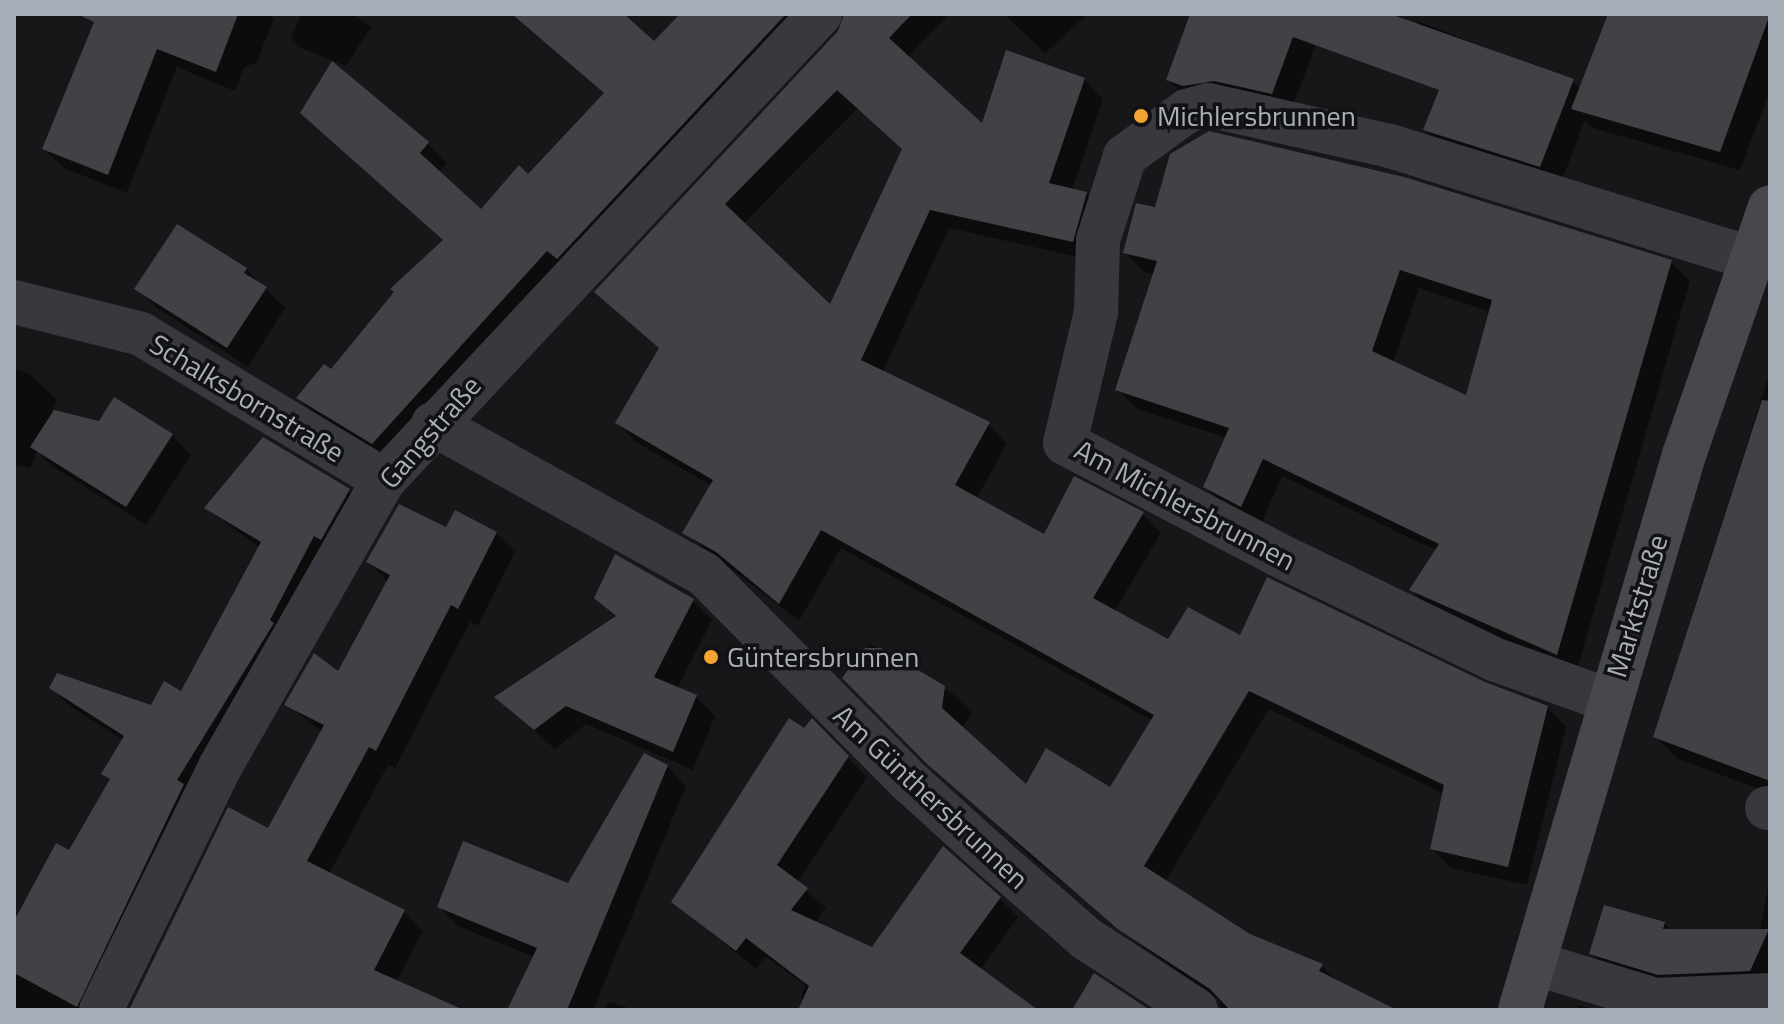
<!DOCTYPE html>
<meta charset="utf-8">
<style>
body{margin:0}
#map{position:relative;width:1784px;height:1024px;overflow:hidden;background:#171719;font-family:"Titillium Web",sans-serif}
div>[style]{position:absolute}
.shadow>*{inset:0;background:#0007}
.building>*{inset:0;background:#414246}
.street>*{height:44px;margin:-22px;padding:0 22px;transform-origin:22px;border-radius:22px;background:#38393e}
.secondary>*{height:44px;margin:-22px;padding:0 22px;transform-origin:22px;border-radius:22px;background:#46484e}
.dots>*{width:22px;height:22px;translate:-50% -50%;box-sizing:border-box;border:4px solid #121214;border-radius:50%}
span{translate:-50% -50%;white-space:nowrap;text-align:center;line-height:1.15;-webkit-text-stroke:7px #121214;paint-order:stroke}
.poi-label{font-size:28px;color:#a9afb9}
.left{translate:0 -50%;text-align:left}
.street-label{font-size:28px;color:#a9afb9}
.frame{position:absolute;inset:0;border:16px solid #a9afb9;pointer-events:none}
</style>
<div id="map">
<div class="shadow">
<div style="clip-path:polygon(99px 14px,269px 14px,274px 19px,256px 63px,244px 67px,235px 91px,177px 67px,127px 193px,64px 168px,44px 149px)"></div>
<div style="clip-path:polygon(301px 14px,353px 14px,371px 27px,346px 66px,301px 48px,291px 38px)"></div>
<div style="clip-path:polygon(541px 14px,621px 14px,655px 43px,682px 14px,824px 14px,392px 462px,317px 417px,298px 398px,332px 372px,444px 241px,302px 113px,428px 144px,447px 163px,438px 173px,481px 212px,528px 177px,606px 95px,530px 28px)"></div>
<div style="clip-path:polygon(evenodd,844px 14px,949px 14px,907px 58px,983px 127px,1084px 79px,1103px 99px,1072px 190px,1086px 193px,1105px 213px,1092px 260px,949px 228px,882px 373px,988px 424px,1007px 443px,977px 498px,1045px 536px,1142px 514px,1161px 533px,1114px 612px,1168px 642px,1241px 637px,1484px 684px,1547px 707px,1566px 727px,1527px 885px,1451px 868px,1432px 848px,1444px 794px,1269px 709px,1165px 882px,1249px 936px,1322px 966px,1341px 985px,1392px 1010px,1220px 1010px,1220px 1001px,1142px 946px,1034px 860px,845px 678px,870px 644px,953px 694px,972px 713px,961px 728px,1026px 787px,1111px 790px,1153px 721px,841px 548px,799px 621px,685px 533px,712px 486px,636px 442px,617px 423px,661px 349px,616px 311px,840px 32px,844px 14px,858px 108px,903px 150px,830px 307px,743px 224px,858px 108px)"></div>
<div style="clip-path:polygon(1004px 14px,1088px 14px,1045px 53px)"></div>
<div style="clip-path:polygon(1192px 14px,1314px 14px,1324px 23px,1291px 111px,1187px 98px,1168px 79px)"></div>
<div style="clip-path:polygon(1610px 14px,1770px 14px,1770px 91px,1740px 170px,1593px 128px,1585px 120px,1560px 185px,1445px 149px,1425px 130px,1454px 58px,1415px 20px,1572px 81px,1581px 89px)"></div>
<div style="clip-path:polygon(evenodd,1138px 205px,1671px 262px,1690px 281px,1576px 673px,1431px 609px,1412px 590px,1437px 551px,1282px 476px,1261px 525px,1225px 506px,1206px 487px,1227px 438px,1137px 409px,1117px 389px,1154px 274px,1144px 272px,1125px 252px,1138px 205px,1419px 288px,1491px 312px,1467px 398px,1393px 363px,1419px 288px)"></div>
<div style="clip-path:polygon(246px 269px,285px 308px,248px 367px,157px 308px,137px 288px)"></div>
<div style="clip-path:polygon(14px 369px,29px 373px,57px 400px,52px 412px,172px 435px,191px 455px,146px 525px,52px 466px,37px 451px,30px 468px,14px 465px)"></div>
<div style="clip-path:polygon(1770px 372px,1770px 644px,1712px 636px,1692px 616px)"></div>
<div style="clip-path:polygon(349px 490px,368px 509px,101px 1010px,14px 1010px,14px 925px,69px 852px,111px 781px,104px 774px,123px 740px,71px 707px,52px 688px,152px 708px,181px 694px,260px 548px,206px 508px)"></div>
<div style="clip-path:polygon(447px 530px,496px 533px,515px 552px,478px 626px,470px 622px,395px 768px,388px 765px,329px 874px,404px 912px,423px 931px,396px 982px,459px 1010px,131px 1010px,269px 830px,322px 732px,287px 704px,339px 674px,388px 582px,368px 562px)"></div>
<div style="clip-path:polygon(596px 598px,693px 601px,712px 620px,677px 689px,696px 697px,715px 716px,693px 770px,586px 724px,555px 749px,510px 708px,616px 618px)"></div>
<div style="clip-path:polygon(1770px 695px,1770px 793px,1678px 759px,1655px 736px)"></div>
<div style="clip-path:polygon(812px 721px,867px 777px,797px 883px,826px 908px,815px 923px,873px 950px,999px 898px,1018px 917px,980px 970px,1034px 1010px,813px 1010px,801px 998px,805px 985px,765px 956px,756px 969px,673px 902px)"></div>
<div style="clip-path:polygon(667px 766px,686px 786px,593px 1010px,509px 1010px,535px 957px,458px 926px,439px 907px,568px 885px)"></div>
<div style="clip-path:polygon(1770px 874px,1770px 992px,1614px 975px,1591px 953px,1664px 923px,1671px 931px,1760px 931px)"></div>
<div style="clip-path:polygon(609px 1002px,635px 1010px,604px 1010px)"></div>
<div style="clip-path:polygon(1578px 1005px,1595px 1010px,1577px 1010px)"></div>
</div>
<div class="building">
<div style="clip-path:polygon(77px 14px,238px 14px,216px 72px,157px 49px,108px 175px,42px 149px,94px 22px)"></div>
<div style="clip-path:polygon(512px 14px,624px 14px,654px 41px,680px 14px,786px 14px,557px 259px,547px 251px,372px 444px,296px 398px,324px 364px,331px 369px,394px 292px,390px 289px,443px 240px,300px 113px,332px 61px,429px 142px,420px 153px,481px 209px,519px 165px,528px 174px,604px 93px)"></div>
<div style="clip-path:polygon(evenodd,844px 14px,912px 14px,889px 38px,982px 123px,1006px 50px,1085px 78px,1049px 183px,1087px 192px,1073px 242px,930px 210px,861px 360px,990px 422px,955px 485px,1044px 534px,1074px 476px,1144px 512px,1093px 598px,1168px 639px,1188px 607px,1240px 635px,1267px 577px,1485px 682px,1548px 706px,1508px 867px,1430px 849px,1444px 785px,1249px 691px,1144px 866px,1250px 934px,1323px 964px,1319px 971px,1397px 1010px,1230px 1010px,1210px 989px,1119px 930px,927px 764px,842px 678px,865px 648px,881px 648px,945px 686px,942px 708px,1026px 784px,1046px 748px,1110px 787px,1154px 715px,821px 530px,779px 604px,716px 552px,682px 533px,713px 480px,615px 423px,659px 348px,594px 292px,838px 31px,844px 14px,837px 90px,902px 149px,830px 304px,725px 204px,837px 90px)"></div>
<div style="clip-path:polygon(1190px 14px,1390px 14px,1574px 79px,1540px 167px,1423px 130px,1439px 90px,1293px 37px,1272px 94px,1214px 81px,1183px 86px,1166px 80px)"></div>
<div style="clip-path:polygon(1608px 14px,1770px 14px,1720px 152px,1571px 109px)"></div>
<div style="clip-path:polygon(evenodd,1209px 131px,1404px 177px,1672px 260px,1557px 655px,1409px 590px,1439px 544px,1263px 459px,1241px 507px,1203px 487px,1229px 428px,1115px 390px,1157px 261px,1123px 253px,1136px 203px,1155px 207px,1170px 154px,1209px 131px,1400px 270px,1492px 300px,1466px 395px,1372px 351px,1400px 270px)"></div>
<div style="clip-path:polygon(177px 224px,247px 268px,244px 273px,267px 287px,227px 348px,134px 289px)"></div>
<div style="clip-path:polygon(114px 397px,173px 434px,126px 507px,30px 447px,54px 410px,99px 421px)"></div>
<div style="clip-path:polygon(1762px 400px,1770px 401px,1770px 781px,1653px 737px)"></div>
<div style="clip-path:polygon(263px 437px,350px 489px,321px 540px,314px 536px,270px 620px,274px 623px,177px 780px,184px 784px,77px 1007px,14px 973px,14px 921px,56px 843px,69px 850px,110px 779px,101px 774px,124px 736px,49px 688px,57px 673px,151px 705px,164px 681px,181px 691px,261px 542px,204px 508px)"></div>
<div style="clip-path:polygon(399px 504px,446px 527px,455px 510px,497px 532px,458px 609px,451px 605px,376px 751px,369px 747px,307px 861px,405px 910px,374px 970px,464px 1010px,129px 1010px,228px 807px,268px 828px,324px 725px,284px 705px,314px 653px,338px 671px,390px 575px,366px 562px)"></div>
<div style="clip-path:polygon(615px 554px,694px 599px,654px 677px,697px 695px,673px 752px,566px 706px,534px 730px,494px 697px,616px 616px,594px 598px)"></div>
<div style="clip-path:polygon(789px 718px,804px 728px,812px 718px,849px 756px,777px 865px,808px 888px,791px 910px,872px 947px,943px 846px,1001px 897px,960px 953px,1038px 1010px,798px 1010px,809px 986px,746px 938px,736px 951px,671px 902px)"></div>
<div style="clip-path:polygon(644px 753px,668px 765px,567px 1010px,507px 1010px,537px 948px,437px 907px,463px 841px,568px 883px)"></div>
<div style="clip-path:polygon(1604px 905px,1665px 922px,1663px 929px,1769px 929px,1750px 971px,1658px 975px,1589px 954px)"></div>
<div style="clip-path:polygon(1094px 973px,1150px 1010px,1072px 1010px)"></div>
</div>
<div class="street">
<div style="left:14px;top:302px;width:131px;rotate:14.1deg"></div>
<div style="left:141px;top:334px;width:283px;rotate:31deg"></div>
<div style="left:433px;top:424px;width:310px;rotate:29deg"></div>
<div style="left:704px;top:574px;width:293px;rotate:45.3deg"></div>
<div style="left:910px;top:782px;width:116px;rotate:42.2deg"></div>
<div style="left:996px;top:860px;width:121px;rotate:41deg"></div>
<div style="left:1087px;top:939px;width:130px;rotate:33.1deg"></div>
<div style="left:1608px;top:700px;width:119px;rotate:-160.3deg"></div>
<div style="left:1496px;top:660px;width:243px;rotate:-154.2deg"></div>
<div style="left:1277px;top:554px;width:239px;rotate:-152.4deg"></div>
<div style="left:1065px;top:443px;width:135px;rotate:-76.7deg"></div>
<div style="left:1096px;top:312px;width:72px;rotate:-88.4deg"></div>
<div style="left:1098px;top:240px;width:88px;rotate:-72.2deg"></div>
<div style="left:1125px;top:156px;width:77px;rotate:-36deg"></div>
<div style="left:1187px;top:111px;width:22px;rotate:-16deg"></div>
<div style="left:1208px;top:105px;width:187px;rotate:12.7deg"></div>
<div style="left:1390px;top:146px;width:377px;rotate:17.3deg"></div>
<div style="left:1767px;top:808px;width:3px"></div>
<div style="left:1534px;top:963px;width:127px;rotate:17deg"></div>
<div style="left:1655px;top:1000px;width:115px;rotate:-2.5deg"></div>
<div style="left:101px;top:1010px;width:271px;rotate:-63.9deg"></div>
<div style="left:220px;top:767px;width:331px;rotate:-60.3deg"></div>
<div style="left:384px;top:480px;width:638px;rotate:-46.9deg"></div>
</div>
<div class="secondary">
<div style="left:1520px;top:1010px;width:579px;rotate:-73.54deg"></div>
<div style="left:1684px;top:455px;width:262px;rotate:-70.9deg"></div>
</div>
<div class="dots">
<div style="left:1141px;top:116px;background:#f5a432"></div>
<div style="left:711px;top:657px;background:#f5a432"></div>
</div>
<div class="poi-label">
<span class="left" style="left:1157px;top:116px">Michlersbrunnen</span>
<span class="left" style="left:727px;top:657px">Güntersbrunnen</span>
</div>
<div class="street-label">
<span style="left:247px;top:398px;rotate:31deg">Schalksbornstraße</span>
<span style="left:430px;top:432px;rotate:-49deg">Gangstraße</span>
<span style="left:1185px;top:505px;rotate:28deg">Am Michlersbrunnen</span>
<span style="left:1637px;top:606px;rotate:-73deg">Marktstraße</span>
<span style="left:931px;top:797px;rotate:43deg">Am Günthersbrunnen</span>
</div>
<div class="frame"></div>
</div>
